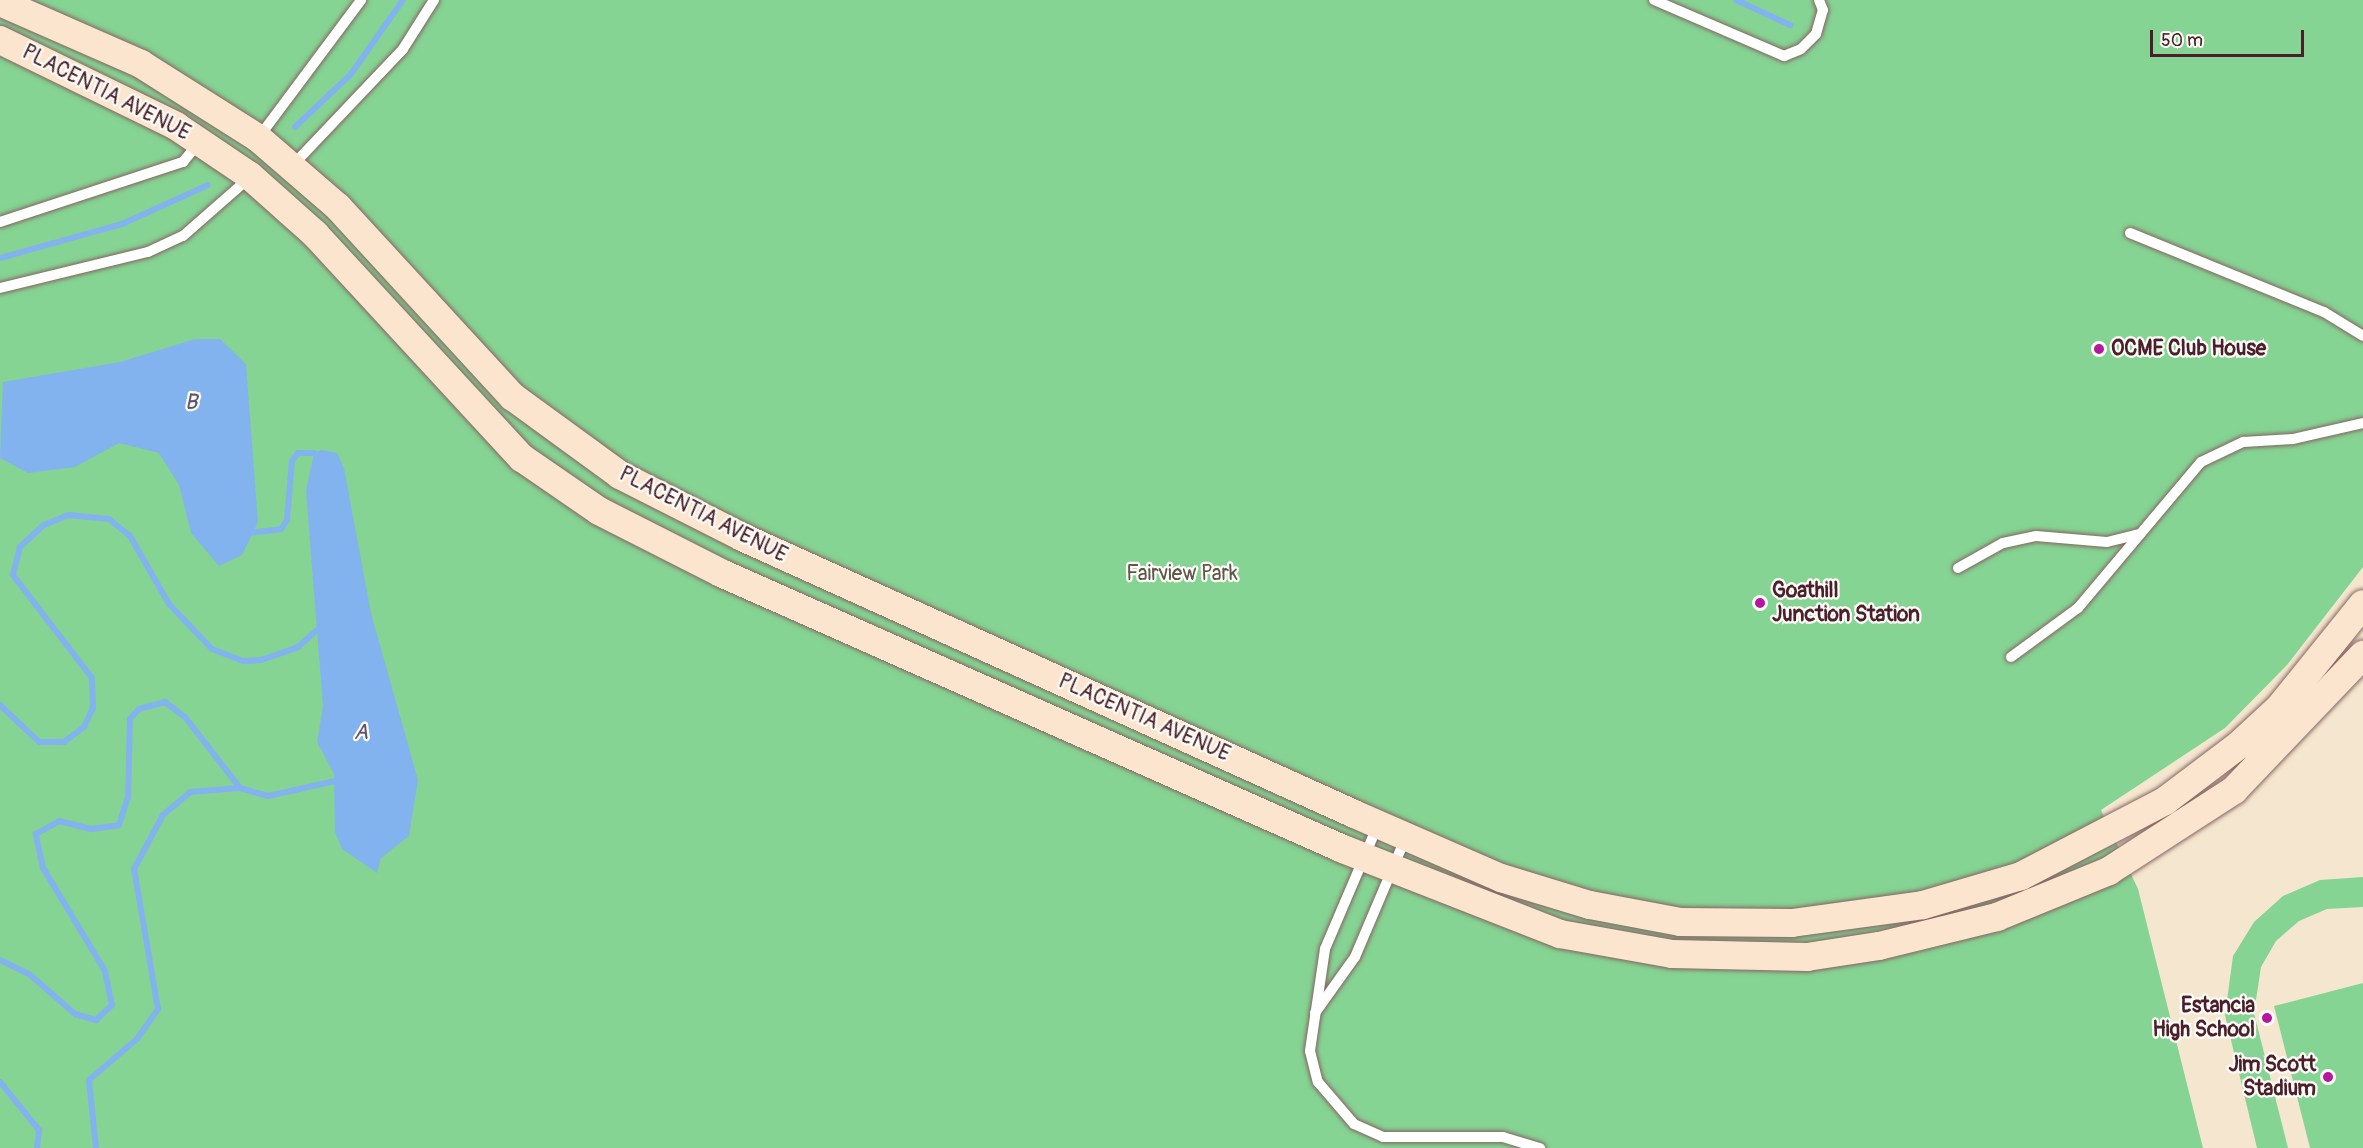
<!DOCTYPE html>
<style>
body{margin:0}
#map{position:relative;width:2363px;height:1148px;overflow:hidden;background:#f5e7cf;font-family:Pangolin,sans-serif}
div>[style]{position:absolute}
.green>*{inset:0;background:#85d493}
.water>*{inset:0;background:#83b3ee}
.stream>*{height:6px;margin:-3px;padding:0 3px;transform-origin:3px;border-radius:3px;background:#83b3ee}
.roads{filter:drop-shadow(0 0 2px #866564) drop-shadow(0 0 2px #866564)}
.lane>*{height:10px;margin:-5px;padding:0 5px;transform-origin:5px;border-radius:5px;background:#fff}
.secondary>*{height:28px;margin:-14px;padding:0 14px;transform-origin:14px;border-radius:14px;background:#fce5cf}
.dots>*{width:16px;height:16px;translate:-50% -50%;box-sizing:border-box;border:3px solid #fdfcf7;border-radius:50%}
span{translate:-50% -50%;white-space:nowrap;text-align:center;line-height:1.15;-webkit-text-stroke:4.5px #fdfcf7;paint-order:stroke}
.street-label{font-size:21px;color:#4a1f2b}
.poi-label{font-size:21px;color:#4a1f2b;font-weight:700}
.left{translate:0 -50%;text-align:left}
.right{translate:-100% -50%;text-align:right}
.park-label{font-size:21px;color:#5c554a}
.water-label{font-size:22px;color:#5e536f;font-style:italic}
.scale{position:absolute;left:2150px;top:30px;width:154px;height:27px;box-sizing:border-box;border:3px solid #4a1f2b;border-top:0;padding-left:8px;font-size:18px;line-height:21px;white-space:nowrap;color:#4a1f2b;-webkit-text-stroke:4px #fdfcf7;paint-order:stroke}
</style>
<div id="map">
<div class="green">
<div style="clip-path:polygon(0 0,2363px 0,2363px 567px,2287px 665px,2225px 728px,2101px 810px,2138px 889px,2203px 1148px,0 1148px)"></div>
<div style="clip-path:polygon(2363px 877px,2363px 907px,2327px 909px,2299px 921px,2276px 941px,2261px 967px,2254px 1013px,2288px 1148px,2257px 1148px,2225px 1015px,2233px 956px,2254px 922px,2283px 896px,2320px 880px)"></div>
<div style="clip-path:polygon(2363px 983px,2363px 1148px,2310px 1148px,2274px 1006px)"></div>
</div>
<div class="water">
<div style="clip-path:polygon(195px 339px,220px 339px,246px 364px,258px 522px,242px 555px,219px 566px,191px 533px,179px 485px,159px 453px,119px 443px,75px 467px,28px 473px,0 458px,3px 382px,120px 362px)"></div>
<div style="clip-path:polygon(322px 450px,337px 453px,344px 468px,371px 613px,418px 780px,409px 836px,381px 858px,377px 873px,342px 849px,335px 832px,334px 774px,317px 742px,323px 706px,306px 491px,314px 453px)"></div>
</div>
<div class="stream">
<div style="left:1736px;top:0;width:60px;rotate:24.8deg"></div>
<div style="left:295px;top:127px;width:77px;rotate:-43.4deg"></div>
<div style="left:351px;top:74px;width:90px;rotate:-54.9deg"></div>
<div style="left:0;top:258px;width:127px;rotate:-15.6deg"></div>
<div style="left:122px;top:224px;width:94px;rotate:-24.4deg"></div>
<div style="left:250px;top:533px;width:31px;rotate:-7deg"></div>
<div style="left:281px;top:529px;width:11px;rotate:-56deg"></div>
<div style="left:287px;top:520px;width:59px;rotate:-85.2deg"></div>
<div style="left:292px;top:461px;width:10px;rotate:-53deg"></div>
<div style="left:298px;top:453px;width:16px"></div>
<div style="left:0;top:705px;width:54px;rotate:43.5deg"></div>
<div style="left:39px;top:742px;width:25px"></div>
<div style="left:64px;top:742px;width:25px;rotate:-37deg"></div>
<div style="left:84px;top:727px;width:21px;rotate:-65deg"></div>
<div style="left:93px;top:708px;width:30px;rotate:-92deg"></div>
<div style="left:92px;top:678px;width:130px;rotate:-127.5deg"></div>
<div style="left:13px;top:575px;width:29px;rotate:-76deg"></div>
<div style="left:20px;top:547px;width:33px;rotate:-43deg"></div>
<div style="left:44px;top:525px;width:27px;rotate:-22deg"></div>
<div style="left:69px;top:515px;width:40px;rotate:5.7deg"></div>
<div style="left:109px;top:519px;width:27px;rotate:39deg"></div>
<div style="left:130px;top:536px;width:78px;rotate:60.2deg"></div>
<div style="left:169px;top:604px;width:62px;rotate:46.3deg"></div>
<div style="left:212px;top:649px;width:34px;rotate:21deg"></div>
<div style="left:244px;top:661px;width:17px;rotate:-3deg"></div>
<div style="left:261px;top:660px;width:39px;rotate:-19deg"></div>
<div style="left:298px;top:647px;width:25px;rotate:-42deg"></div>
<div style="left:0;top:960px;width:32px;rotate:26deg"></div>
<div style="left:29px;top:974px;width:61px;rotate:41deg"></div>
<div style="left:75px;top:1014px;width:22px;rotate:16deg"></div>
<div style="left:96px;top:1020px;width:22px;rotate:-43deg"></div>
<div style="left:112px;top:1005px;width:35px;rotate:-102deg"></div>
<div style="left:105px;top:971px;width:120px;rotate:-121deg"></div>
<div style="left:43px;top:868px;width:35px;rotate:-102deg"></div>
<div style="left:36px;top:834px;width:26px;rotate:-29deg"></div>
<div style="left:59px;top:821px;width:34px;rotate:14deg"></div>
<div style="left:92px;top:829px;width:27px;rotate:-8deg"></div>
<div style="left:119px;top:825px;width:29px;rotate:-72deg"></div>
<div style="left:128px;top:797px;width:78px;rotate:-88.5deg"></div>
<div style="left:130px;top:719px;width:13px;rotate:-48deg"></div>
<div style="left:139px;top:709px;width:27px;rotate:-15deg"></div>
<div style="left:165px;top:702px;width:25px;rotate:37deg"></div>
<div style="left:185px;top:717px;width:90px;rotate:52.2deg"></div>
<div style="left:0;top:1082px;width:62px;rotate:50.9deg"></div>
<div style="left:39px;top:1130px;width:18px;rotate:96deg"></div>
<div style="left:96px;top:1148px;width:68px;rotate:-95.9deg"></div>
<div style="left:89px;top:1080px;width:63px;rotate:-40.5deg"></div>
<div style="left:137px;top:1039px;width:37px;rotate:-55deg"></div>
<div style="left:158px;top:1009px;width:142px;rotate:-99.7deg"></div>
<div style="left:134px;top:869px;width:61px;rotate:-61.8deg"></div>
<div style="left:163px;top:815px;width:35px;rotate:-40deg"></div>
<div style="left:190px;top:792px;width:50px;rotate:-4.6deg"></div>
<div style="left:240px;top:788px;width:29px;rotate:16deg"></div>
<div style="left:268px;top:796px;width:69px;rotate:-12.6deg"></div>
</div>
<div class="roads">
<div class="lane">
<div style="left:1654px;top:0;width:142px;rotate:23.3deg"></div>
<div style="left:1784px;top:56px;width:18px;rotate:-22deg"></div>
<div style="left:1801px;top:49px;width:21px;rotate:-45deg"></div>
<div style="left:1816px;top:34px;width:25px;rotate:-74deg"></div>
<div style="left:1823px;top:10px;width:11px;rotate:-112deg"></div>
<div style="left:259px;top:137px;width:171px;rotate:-53.3deg"></div>
<div style="left:293px;top:165px;width:160px;rotate:-46.5deg"></div>
<div style="left:403px;top:49px;width:58px;rotate:-57.7deg"></div>
<div style="left:0;top:222px;width:193px;rotate:-18.2deg"></div>
<div style="left:183px;top:162px;width:26px;rotate:-51deg"></div>
<div style="left:2130px;top:233px;width:209px;rotate:22.2deg"></div>
<div style="left:2324px;top:312px;width:46px;rotate:31.6deg"></div>
<div style="left:0;top:288px;width:152px;rotate:-13.7deg"></div>
<div style="left:148px;top:252px;width:38px;rotate:-25deg"></div>
<div style="left:183px;top:236px;width:88px;rotate:-41.3deg"></div>
<div style="left:1958px;top:568px;width:51px;rotate:-29.1deg"></div>
<div style="left:2003px;top:543px;width:34px;rotate:-12deg"></div>
<div style="left:2036px;top:536px;width:71px;rotate:4.8deg"></div>
<div style="left:2107px;top:542px;width:34px;rotate:-14deg"></div>
<div style="left:2011px;top:657px;width:83px;rotate:-36.2deg"></div>
<div style="left:2078px;top:608px;width:191px;rotate:-49.9deg"></div>
<div style="left:2201px;top:462px;width:47px;rotate:-25.5deg"></div>
<div style="left:2243px;top:442px;width:50px;rotate:-3.4deg"></div>
<div style="left:2293px;top:439px;width:72px;rotate:-12.9deg"></div>
<div style="left:1377px;top:827px;width:133px;rotate:113.1deg"></div>
<div style="left:1325px;top:949px;width:103px;rotate:98.4deg"></div>
<div style="left:1310px;top:1051px;width:32px;rotate:76deg"></div>
<div style="left:1318px;top:1082px;width:55px;rotate:49.4deg"></div>
<div style="left:1354px;top:1124px;width:32px;rotate:24deg"></div>
<div style="left:1383px;top:1137px;width:120px"></div>
<div style="left:1503px;top:1137px;width:39px;rotate:17deg"></div>
<div style="left:1315px;top:1013px;width:69px;rotate:-54.5deg"></div>
<div style="left:1355px;top:957px;width:128px;rotate:-67deg"></div>
</div>
<div class="secondary">
<div style="left:0;top:2px;width:154px;rotate:23.7deg"></div>
<div style="left:141px;top:64px;width:138px;rotate:32.3deg"></div>
<div style="left:258px;top:138px;width:106px;rotate:40.8deg"></div>
<div style="left:338px;top:207px;width:258px;rotate:47.4deg"></div>
<div style="left:513px;top:397px;width:132px;rotate:36.1deg"></div>
<div style="left:620px;top:475px;width:137px;rotate:26.9deg"></div>
<div style="left:742px;top:537px;width:670px;rotate:24.34deg"></div>
<div style="left:1352px;top:813px;width:163px;rotate:23.6deg"></div>
<div style="left:1501px;top:878px;width:93px;rotate:16.9deg"></div>
<div style="left:1590px;top:905px;width:92px;rotate:10.7deg"></div>
<div style="left:1680px;top:922px;width:112px;rotate:0.5deg"></div>
<div style="left:1792px;top:923px;width:132px;rotate:-7.8deg"></div>
<div style="left:1923px;top:905px;width:102px;rotate:-16.5deg"></div>
<div style="left:2021px;top:876px;width:162px;rotate:-27.5deg"></div>
<div style="left:2165px;top:801px;width:93px;rotate:-37.1deg"></div>
<div style="left:2239px;top:745px;width:56px;rotate:-42.8deg"></div>
<div style="left:2280px;top:707px;width:132px;rotate:-51.1deg"></div>
<div style="left:0;top:40px;width:196px;rotate:26deg"></div>
<div style="left:176px;top:126px;width:89px;rotate:34deg"></div>
<div style="left:250px;top:176px;width:87px;rotate:41.7deg"></div>
<div style="left:315px;top:234px;width:305px;rotate:47.3deg"></div>
<div style="left:522px;top:458px;width:93px;rotate:34.5deg"></div>
<div style="left:599px;top:511px;width:137px;rotate:26.9deg"></div>
<div style="left:721px;top:573px;width:680px;rotate:23.93deg"></div>
<div style="left:1343px;top:849px;width:233px;rotate:21.4deg"></div>
<div style="left:1560px;top:934px;width:114px;rotate:10.1deg"></div>
<div style="left:1672px;top:954px;width:135px;rotate:1.3deg"></div>
<div style="left:1807px;top:957px;width:73px;rotate:-8.7deg"></div>
<div style="left:1879px;top:946px;width:122px;rotate:-13.8deg"></div>
<div style="left:1997px;top:917px;width:121px;rotate:-22.3deg"></div>
<div style="left:2109px;top:871px;width:149px;rotate:-32.9deg"></div>
<div style="left:2234px;top:790px;width:187px;rotate:-46.3deg"></div>
</div>
</div>
<div class="dots">
<div style="left:2099px;top:349px;background:#b5179e"></div>
<div style="left:1760px;top:603px;background:#b5179e"></div>
<div style="left:2267px;top:1018px;background:#b5179e"></div>
<div style="left:2328px;top:1077px;background:#b5179e"></div>
</div>
<div class="street-label">
<span style="left:106px;top:93px;rotate:27deg">PLACENTIA AVENUE</span>
<span style="left:703px;top:515px;rotate:27deg">PLACENTIA AVENUE</span>
<span style="left:1144px;top:718px;rotate:24deg">PLACENTIA AVENUE</span>
</div>
<div class="poi-label">
<span class="left" style="left:2111px;top:349px">OCME Club House</span>
<span class="left" style="left:1772px;top:603px">Goathill<br>Junction Station</span>
<span class="right" style="left:2255px;top:1018px">Estancia<br>High School</span>
<span class="right" style="left:2316px;top:1077px">Jim Scott<br>Stadium</span>
</div>
<div class="park-label">
<span style="left:1182px;top:574px">Fairview Park</span>
</div>
<div class="water-label">
<span style="left:191px;top:403px">B</span>
<span style="left:361px;top:733px">A</span>
</div>
<div class="scale">50 m</div>
</div>
